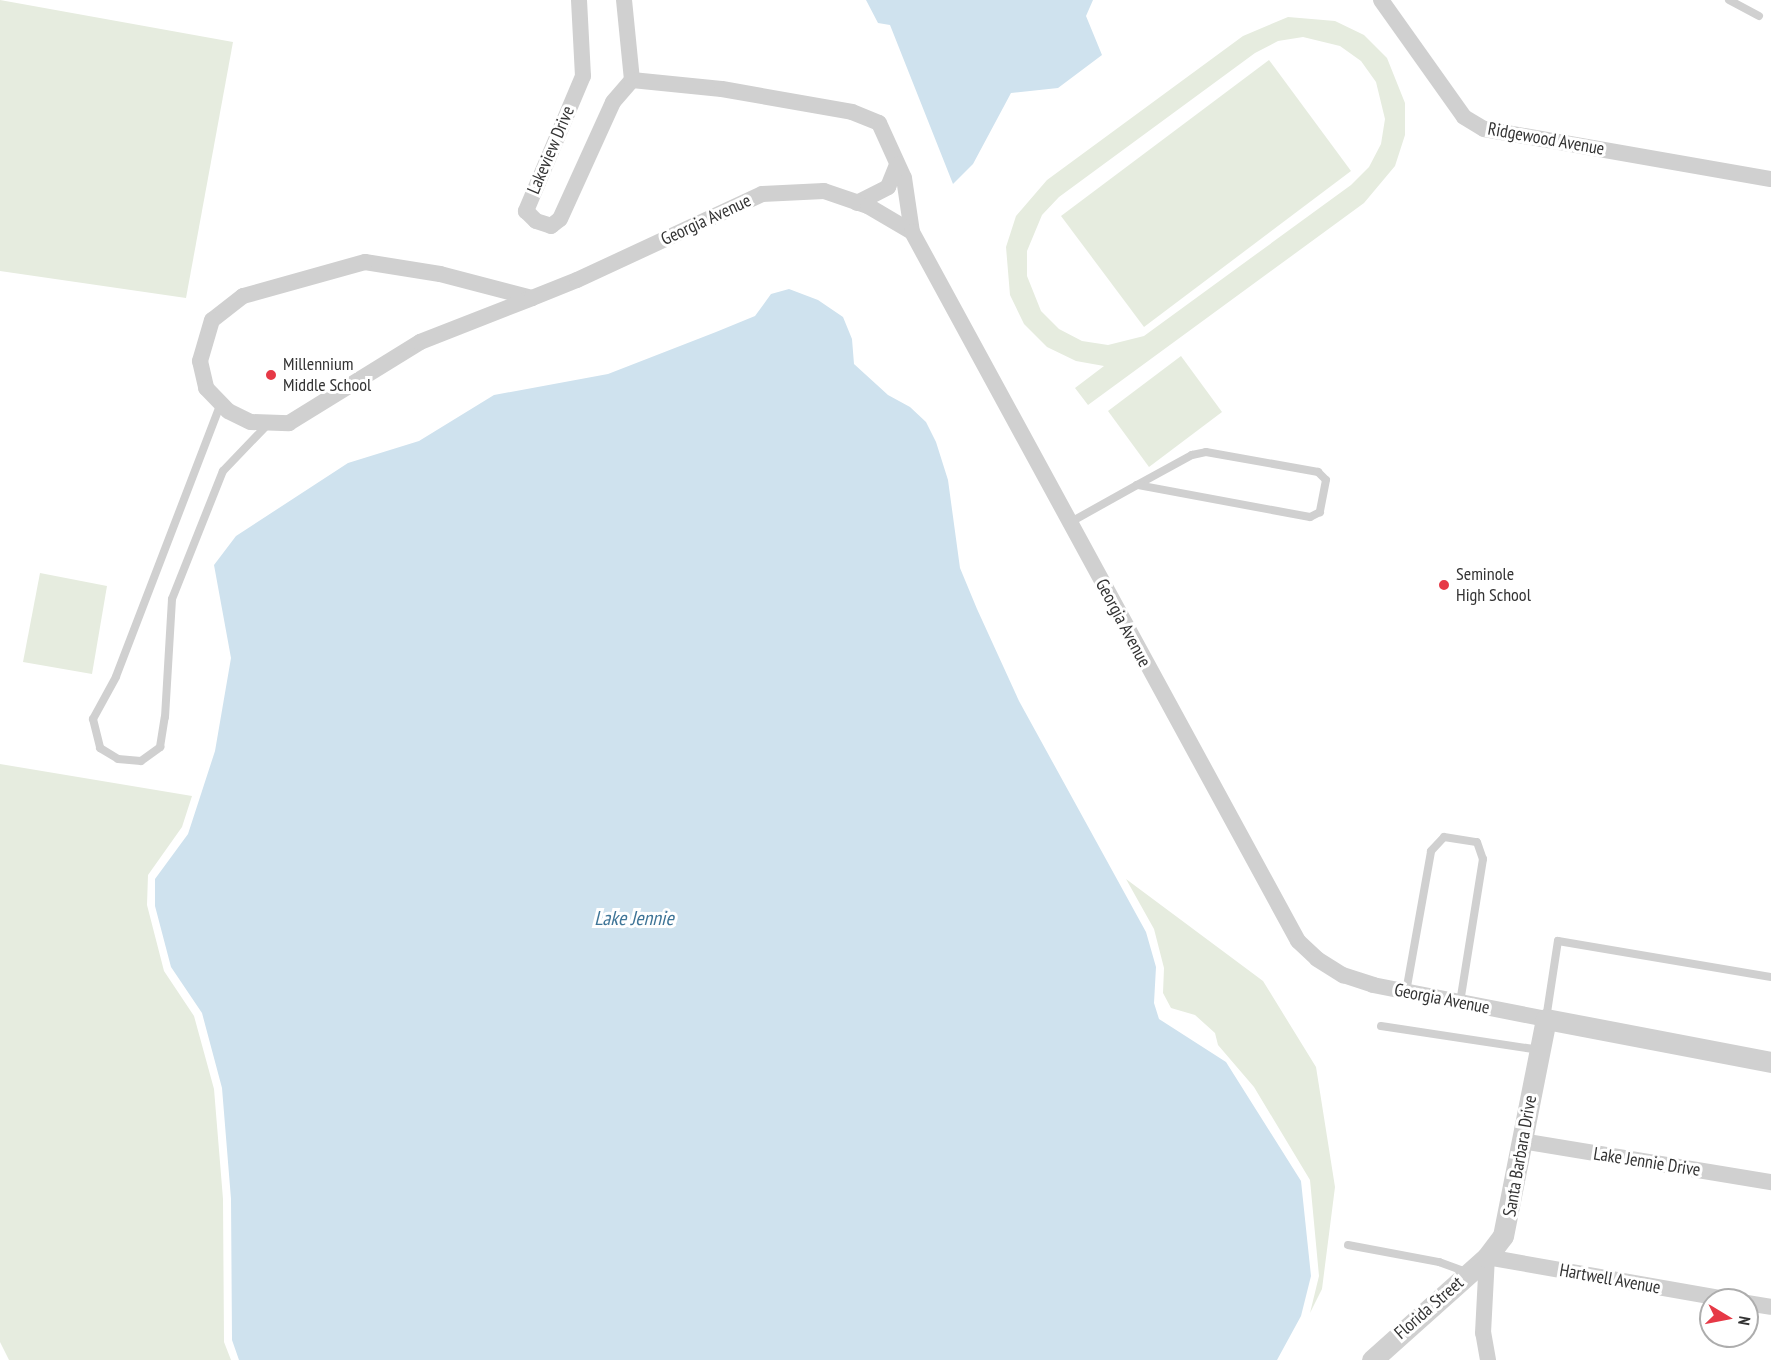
<!DOCTYPE html>
<style>
body{margin:0}
#map{position:relative;width:1771px;height:1360px;overflow:hidden;background:#fff;font-family:"PT Sans Narrow",sans-serif}
div>[style]{position:absolute}
.green>*{inset:0;background:#e6ecdf}
.water>*{inset:0;background:#cfe2ee}
.service>*{height:8px;margin:-4px;padding:0 4px;transform-origin:4px;border-radius:4px;background:#d0d0d0}
.minor>*{height:16px;margin:-8px;padding:0 8px;transform-origin:8px;border-radius:8px;background:#d0d0d0}
.tertiary>*{height:21px;margin:-10.5px;padding:0 10.5px;transform-origin:10.5px;border-radius:10.5px;background:#d0d0d0}
.dots>*{width:16px;height:16px;translate:-50% -50%;box-sizing:border-box;border:3px solid #fff;border-radius:50%}
span{translate:-50% -50%;white-space:nowrap;text-align:center;line-height:1.15;-webkit-text-stroke:6px #fff;paint-order:stroke}
.street-label{font-size:18px;color:#333}
.poi-label{font-size:18px;color:#333}
.left{translate:0 -50%;text-align:left}
.water-label{font-size:20px;color:#3f7597;font-style:italic}
.north{position:absolute;left:1699px;top:1288px;width:60px;height:60px;box-sizing:border-box;background:#fff;border:2px solid #adadad;border-radius:50%;rotate:100deg;font-size:16px;font-weight:700;line-height:24px;text-align:center;color:#333}
.north::after{content:'';display:block;margin:auto;width:21px;height:27px;background:#e63946;clip-path:polygon(50% 0,100% 100%,50% 72%,0 100%)}
</style>
<div id="map">
<div class="green">
<div style="clip-path:polygon(0 0,233px 42px,186px 298px,0 271px)"></div>
<div style="clip-path:polygon(evenodd,1288px 17px,1335px 21px,1364px 35px,1387px 58px,1405px 103px,1405px 135px,1395px 166px,1364px 203px,1088px 405px,1075px 388px,1104px 366px,1076px 361px,1047px 347px,1024px 324px,1010px 295px,1006px 247px,1016px 216px,1047px 180px,1243px 36px,1288px 17px,1303px 37px,1340px 46px,1361px 61px,1376px 82px,1385px 119px,1381px 144px,1369px 167px,1351px 185px,1144px 336px,1108px 345px,1082px 341px,1059px 329px,1041px 311px,1027px 276px,1027px 251px,1042px 215px,1059px 197px,1255px 53px,1278px 41px,1303px 37px)"></div>
<div style="clip-path:polygon(1269px 60px,1351px 171px,1144px 327px,1061px 216px)"></div>
<div style="clip-path:polygon(1181px 356px,1222px 412px,1149px 467px,1108px 411px)"></div>
<div style="clip-path:polygon(40px 573px,107px 586px,92px 674px,23px 662px)"></div>
<div style="clip-path:polygon(0 764px,192px 796px,182px 827px,148px 875px,147px 905px,164px 971px,194px 1016px,214px 1089px,223px 1199px,224px 1342px,231px 1360px,9px 1360px,0 1342px)"></div>
<div style="clip-path:polygon(1126px 879px,1263px 981px,1316px 1067px,1335px 1187px,1322px 1289px,1310px 1313px,1319px 1276px,1310px 1180px,1254px 1087px,1218px 1045px,1215px 1033px,1195px 1015px,1171px 1008px,1163px 993px,1164px 968px,1154px 929px)"></div>
</div>
<div class="water">
<div style="clip-path:polygon(866px 0,1093px 0,1086px 16px,1102px 55px,1058px 88px,1011px 93px,973px 164px,953px 184px,890px 25px,878px 23px)"></div>
<div style="clip-path:polygon(789px 289px,818px 300px,843px 317px,852px 339px,854px 364px,888px 395px,910px 407px,926px 422px,936px 442px,948px 480px,960px 568px,977px 609px,1019px 701px,1146px 932px,1156px 967px,1154px 1003px,1159px 1019px,1226px 1062px,1301px 1181px,1311px 1276px,1301px 1316px,1277px 1360px,239px 1360px,232px 1340px,231px 1199px,222px 1088px,202px 1013px,171px 967px,155px 906px,155px 879px,188px 834px,215px 751px,231px 658px,214px 565px,236px 536px,348px 463px,419px 441px,494px 395px,608px 374px,716px 332px,755px 316px,771px 294px)"></div>
</div>
<div class="service">
<div style="left:1729px;top:0;width:34px;rotate:28deg"></div>
<div style="left:221px;top:403px;width:293px;rotate:111deg"></div>
<div style="left:116px;top:677px;width:48px;rotate:118.7deg"></div>
<div style="left:93px;top:719px;width:30px;rotate:76deg"></div>
<div style="left:100px;top:748px;width:21px;rotate:31deg"></div>
<div style="left:118px;top:759px;width:23px;rotate:5deg"></div>
<div style="left:141px;top:761px;width:24px;rotate:-36deg"></div>
<div style="left:160px;top:747px;width:30px;rotate:-81deg"></div>
<div style="left:165px;top:717px;width:118px;rotate:-86.6deg"></div>
<div style="left:172px;top:599px;width:138px;rotate:-68.3deg"></div>
<div style="left:223px;top:471px;width:66px;rotate:-46.2deg"></div>
<div style="left:1069px;top:523px;width:78px;rotate:-29.2deg"></div>
<div style="left:1137px;top:485px;width:63px;rotate:-28.6deg"></div>
<div style="left:1192px;top:455px;width:14px;rotate:-12deg"></div>
<div style="left:1206px;top:452px;width:114px;rotate:10.1deg"></div>
<div style="left:1318px;top:472px;width:11px;rotate:45deg"></div>
<div style="left:1326px;top:480px;width:33px;rotate:101deg"></div>
<div style="left:1320px;top:512px;width:11px;rotate:153deg"></div>
<div style="left:1310px;top:517px;width:176px;rotate:-169.5deg"></div>
<div style="left:1406px;top:992px;width:143px;rotate:-79.9deg"></div>
<div style="left:1431px;top:851px;width:19px;rotate:-47deg"></div>
<div style="left:1444px;top:837px;width:33px;rotate:9deg"></div>
<div style="left:1477px;top:842px;width:18px;rotate:71deg"></div>
<div style="left:1483px;top:859px;width:145px;rotate:99.1deg"></div>
<div style="left:1546px;top:1019px;width:79px;rotate:-81.3deg"></div>
<div style="left:1558px;top:941px;width:216px;rotate:9.6deg"></div>
<div style="left:1381px;top:1026px;width:161px;rotate:8.6deg"></div>
<div style="left:1348px;top:1245px;width:93px;rotate:10.6deg"></div>
<div style="left:1439px;top:1262px;width:32px;rotate:20deg"></div>
</div>
<div class="minor">
<div style="left:579px;top:0;width:76px;rotate:87deg"></div>
<div style="left:583px;top:76px;width:147px;rotate:112.9deg"></div>
<div style="left:526px;top:211px;width:14px;rotate:45deg"></div>
<div style="left:536px;top:221px;width:16px;rotate:18deg"></div>
<div style="left:551px;top:226px;width:11px;rotate:-38deg"></div>
<div style="left:560px;top:219px;width:128px;rotate:-65.6deg"></div>
<div style="left:613px;top:102px;width:29px;rotate:-49deg"></div>
<div style="left:632px;top:80px;width:80px;rotate:-95.7deg"></div>
<div style="left:1381px;top:0;width:143px;rotate:54.6deg"></div>
<div style="left:1464px;top:117px;width:23px;rotate:31deg"></div>
<div style="left:1484px;top:129px;width:291px;rotate:9.9deg"></div>
<div style="left:632px;top:80px;width:90px;rotate:5.7deg"></div>
<div style="left:722px;top:89px;width:132px;rotate:10deg"></div>
<div style="left:852px;top:112px;width:29px;rotate:22deg"></div>
<div style="left:879px;top:123px;width:60px;rotate:65.6deg"></div>
<div style="left:904px;top:178px;width:55px;rotate:81.6deg"></div>
<div style="left:857px;top:203px;width:35px;rotate:-27deg"></div>
<div style="left:888px;top:187px;width:24px;rotate:-68deg"></div>
<div style="left:532px;top:298px;width:95px;rotate:-165.4deg"></div>
<div style="left:440px;top:274px;width:76px;rotate:-170.9deg"></div>
<div style="left:365px;top:262px;width:127px;rotate:164.4deg"></div>
<div style="left:243px;top:296px;width:39px;rotate:142deg"></div>
<div style="left:212px;top:320px;width:43px;rotate:106.3deg"></div>
<div style="left:200px;top:361px;width:28px;rotate:77deg"></div>
<div style="left:206px;top:388px;width:32px;rotate:46deg"></div>
<div style="left:228px;top:411px;width:25px;rotate:26deg"></div>
<div style="left:251px;top:422px;width:38px;rotate:2deg"></div>
<div style="left:289px;top:423px;width:154px;rotate:-31.7deg"></div>
<div style="left:420px;top:342px;width:120px;rotate:-21.4deg"></div>
<div style="left:532px;top:298px;width:48px;rotate:-21.8deg"></div>
<div style="left:577px;top:280px;width:204px;rotate:-24.9deg"></div>
<div style="left:762px;top:194px;width:62px;rotate:-2.8deg"></div>
<div style="left:824px;top:191px;width:46px;rotate:18.8deg"></div>
<div style="left:868px;top:206px;width:51px;rotate:30.6deg"></div>
<div style="left:912px;top:232px;width:807px;rotate:61.43deg"></div>
<div style="left:1298px;top:941px;width:26px;rotate:43deg"></div>
<div style="left:1317px;top:959px;width:31px;rotate:32deg"></div>
<div style="left:1343px;top:975px;width:32px;rotate:18deg"></div>
<div style="left:1373px;top:985px;width:176px;rotate:11.1deg"></div>
<div style="left:1522px;top:1141px;width:252px;rotate:9.4deg"></div>
<div style="left:1747px;top:1303px;width:24px;rotate:9deg"></div>
<div style="left:1488px;top:1360px;width:27px;rotate:-100deg"></div>
<div style="left:1483px;top:1333px;width:76px;rotate:-87deg"></div>
<div style="left:1487px;top:1257px;width:249px;rotate:10deg"></div>
</div>
<div class="tertiary">
<div style="left:1372px;top:1360px;width:154px;rotate:-41.8deg"></div>
<div style="left:1487px;top:1257px;width:26px;rotate:-53deg"></div>
<div style="left:1503px;top:1236px;width:221px;rotate:-78.8deg"></div>
<div style="left:1546px;top:1019px;width:229px;rotate:10.8deg"></div>
</div>
<div class="dots">
<div style="left:271px;top:375px;background:#e63946"></div>
<div style="left:1444px;top:585px;background:#e63946"></div>
</div>
<div class="street-label">
<span style="left:1546px;top:139px;rotate:10deg">Ridgewood Avenue</span>
<span style="left:551px;top:150px;rotate:-67deg">Lakeview Drive</span>
<span style="left:706px;top:220px;rotate:-25deg">Georgia Avenue</span>
<span style="left:1123px;top:623px;rotate:62deg">Georgia Avenue</span>
<span style="left:1442px;top:999px;rotate:11deg">Georgia Avenue</span>
<span style="left:1520px;top:1156px;rotate:-80deg">Santa Barbara Drive</span>
<span style="left:1647px;top:1162px;rotate:9deg">Lake Jennie Drive</span>
<span style="left:1610px;top:1279px;rotate:10deg">Hartwell Avenue</span>
<span style="left:1429px;top:1308px;rotate:-41deg">Florida Street</span>
</div>
<div class="poi-label">
<span class="left" style="left:283px;top:375px">Millennium<br>Middle School</span>
<span class="left" style="left:1456px;top:585px">Seminole<br>High School</span>
</div>
<div class="water-label">
<span style="left:634px;top:918px">Lake Jennie</span>
</div>
<div class="north">N</div>
</div>
